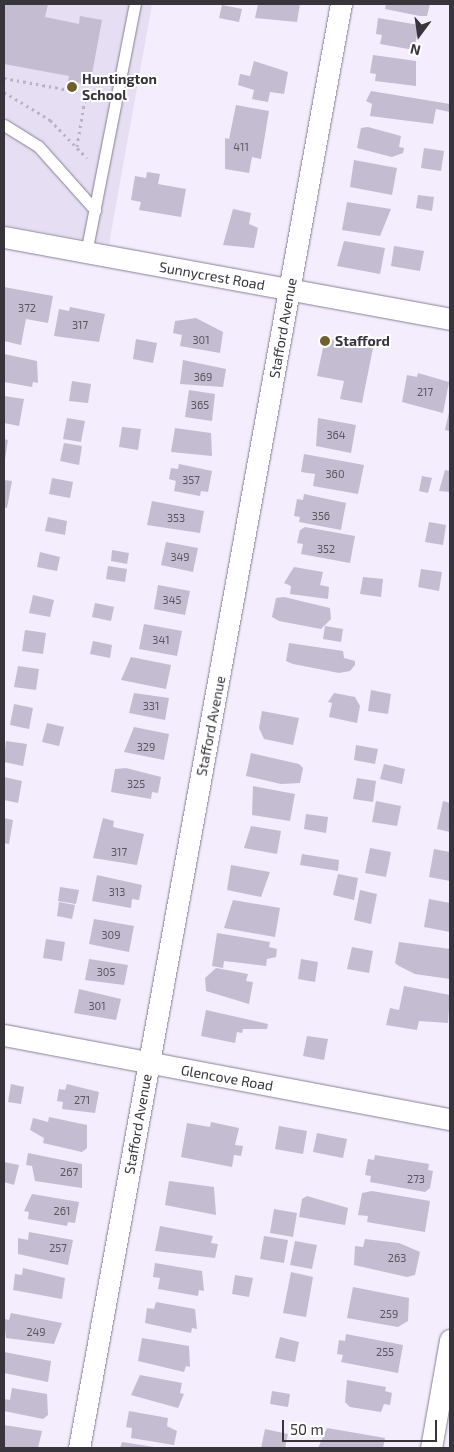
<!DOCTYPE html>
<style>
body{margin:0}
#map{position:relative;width:454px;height:1452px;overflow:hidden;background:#f4edfe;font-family:"Exo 2",sans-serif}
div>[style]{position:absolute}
.built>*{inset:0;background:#e6def3}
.building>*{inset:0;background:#c4bcd0}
.path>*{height:3px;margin-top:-1.5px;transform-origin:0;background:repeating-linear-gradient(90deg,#b8b2c1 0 2.5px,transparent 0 6.5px)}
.roads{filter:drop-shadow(0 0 1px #867f91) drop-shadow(0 0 1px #867f91)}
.lane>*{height:11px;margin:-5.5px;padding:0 5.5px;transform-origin:5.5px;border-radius:5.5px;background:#fff}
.street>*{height:21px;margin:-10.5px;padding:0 10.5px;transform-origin:10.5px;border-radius:10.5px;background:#fff}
.dots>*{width:14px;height:14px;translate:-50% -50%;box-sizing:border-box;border:2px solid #fff;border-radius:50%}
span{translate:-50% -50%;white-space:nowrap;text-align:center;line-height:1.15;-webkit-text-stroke:4px #fff;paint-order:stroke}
.number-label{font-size:11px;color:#5a5661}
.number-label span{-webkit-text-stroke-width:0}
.poi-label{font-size:14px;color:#37343c;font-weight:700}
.left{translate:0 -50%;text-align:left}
.street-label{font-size:14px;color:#37343c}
.frame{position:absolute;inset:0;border:5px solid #37343c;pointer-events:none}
.north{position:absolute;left:394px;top:10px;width:50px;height:50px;-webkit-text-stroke:4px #fff;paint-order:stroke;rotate:194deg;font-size:14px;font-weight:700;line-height:20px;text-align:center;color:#37343c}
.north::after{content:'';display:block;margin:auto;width:18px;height:22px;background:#37343c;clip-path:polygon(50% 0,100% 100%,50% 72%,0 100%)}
.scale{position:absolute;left:282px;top:1420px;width:155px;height:22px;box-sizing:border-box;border:2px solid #37343c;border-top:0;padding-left:6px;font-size:15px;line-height:18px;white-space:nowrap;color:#37343c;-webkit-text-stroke:4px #fff;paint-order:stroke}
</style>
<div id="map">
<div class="built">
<div style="clip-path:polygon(4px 4px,152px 4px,109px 244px,4px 225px)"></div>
</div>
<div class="building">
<div style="clip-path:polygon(4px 4px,48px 4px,45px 17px,79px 24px,80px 16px,102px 20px,90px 85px,68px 81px,69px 76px,4px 64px)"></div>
<div style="clip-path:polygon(258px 4px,300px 4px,297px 22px,255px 18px)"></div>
<div style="clip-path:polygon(386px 4px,430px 4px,427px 16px,420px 16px,385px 9px)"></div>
<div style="clip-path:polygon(222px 5px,242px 9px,239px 22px,219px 18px)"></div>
<div style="clip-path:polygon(378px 18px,419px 25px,414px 50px,380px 44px,382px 35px,376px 34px)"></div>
<div style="clip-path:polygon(373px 55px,416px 61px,416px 86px,375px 81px,376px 74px,370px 73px)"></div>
<div style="clip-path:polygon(254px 61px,288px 72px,284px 94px,270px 92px,268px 102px,252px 99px,254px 90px,238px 85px,240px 74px,250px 76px)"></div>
<div style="clip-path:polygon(371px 91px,450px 104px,450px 112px,436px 109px,433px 124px,370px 116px,372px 104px,366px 101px)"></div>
<div style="clip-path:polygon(236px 105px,269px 111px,261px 159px,252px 157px,249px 173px,225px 169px,225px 138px,229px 139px)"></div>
<div style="clip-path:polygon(368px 127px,401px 136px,399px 147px,404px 148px,403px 153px,392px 157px,357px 148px,361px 128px)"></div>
<div style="clip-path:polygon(424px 148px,444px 151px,441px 171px,421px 168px)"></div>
<div style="clip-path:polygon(354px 160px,397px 168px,392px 195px,350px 187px)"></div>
<div style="clip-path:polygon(147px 172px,160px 174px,158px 184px,186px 189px,181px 217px,139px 210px,141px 202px,131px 200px,135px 176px,146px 178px)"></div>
<div style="clip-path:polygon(418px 195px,434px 197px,432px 211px,416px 208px)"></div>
<div style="clip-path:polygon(347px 202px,391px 209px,380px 236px,342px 230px)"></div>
<div style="clip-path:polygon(233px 209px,251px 213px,249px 224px,258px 228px,254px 248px,223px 245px)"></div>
<div style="clip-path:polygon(344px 241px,385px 248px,380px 274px,337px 266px)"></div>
<div style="clip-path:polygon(394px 246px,424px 251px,420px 271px,391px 266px)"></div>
<div style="clip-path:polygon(4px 287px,53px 296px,48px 323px,26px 319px,21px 345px,4px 341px)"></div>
<div style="clip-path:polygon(70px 307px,105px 314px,99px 342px,54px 336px,59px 309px,69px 311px)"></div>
<div style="clip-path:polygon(196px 318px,223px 332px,220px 353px,180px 346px,182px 335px,173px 333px,175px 321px)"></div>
<div style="clip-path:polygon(325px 338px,373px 348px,362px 403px,340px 399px,344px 381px,317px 376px)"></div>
<div style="clip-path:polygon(136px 339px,157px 343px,153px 363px,133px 359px)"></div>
<div style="clip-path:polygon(4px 354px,37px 361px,38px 383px,33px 382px,32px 387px,4px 382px)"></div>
<div style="clip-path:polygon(183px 360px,226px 369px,223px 387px,180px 384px)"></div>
<div style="clip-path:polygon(418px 373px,449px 382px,443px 413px,402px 402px,407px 375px,417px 377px)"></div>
<div style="clip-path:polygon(72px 381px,91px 384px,88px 403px,69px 401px)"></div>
<div style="clip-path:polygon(189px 390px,215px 394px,212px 421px,185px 417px)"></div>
<div style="clip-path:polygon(4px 396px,24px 399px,19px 426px,4px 423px)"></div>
<div style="clip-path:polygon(450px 408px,450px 431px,445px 430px)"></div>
<div style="clip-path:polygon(67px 418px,85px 421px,81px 442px,63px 439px)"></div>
<div style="clip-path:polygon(318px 418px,356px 425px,351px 453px,316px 446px)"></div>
<div style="clip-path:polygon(122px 427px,141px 429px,138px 450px,119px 447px)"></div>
<div style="clip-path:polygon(175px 428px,211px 433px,212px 456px,171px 452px)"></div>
<div style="clip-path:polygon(4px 439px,8px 440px,5px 459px,4px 459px)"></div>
<div style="clip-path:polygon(64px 443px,82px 446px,79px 465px,60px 461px)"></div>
<div style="clip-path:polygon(304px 454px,364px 465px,358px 494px,313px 486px,315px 474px,301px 472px)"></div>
<div style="clip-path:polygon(179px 464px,212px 471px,208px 492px,201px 491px,200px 496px,174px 491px,176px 481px,169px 479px,171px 468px,178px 469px)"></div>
<div style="clip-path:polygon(445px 470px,450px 471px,450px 492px,439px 491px)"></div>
<div style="clip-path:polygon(422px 476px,432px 478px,428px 493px,419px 491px)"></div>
<div style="clip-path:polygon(52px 478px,73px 482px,70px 498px,49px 494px)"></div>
<div style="clip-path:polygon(4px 480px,12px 481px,7px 508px,4px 507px)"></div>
<div style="clip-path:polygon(304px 494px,346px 503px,341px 530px,299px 522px,300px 517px,294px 516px,297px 499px,303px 500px)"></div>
<div style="clip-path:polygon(152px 501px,204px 511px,200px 533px,147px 525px)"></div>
<div style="clip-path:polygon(48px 517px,67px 521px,65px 535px,45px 531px)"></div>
<div style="clip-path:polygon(429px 522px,446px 525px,443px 545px,425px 542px)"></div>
<div style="clip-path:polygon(305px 527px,355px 536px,350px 563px,301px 554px,303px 544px,297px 543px,300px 530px)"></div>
<div style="clip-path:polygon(166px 542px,198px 548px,193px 572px,161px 565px)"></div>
<div style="clip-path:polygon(112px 550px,129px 553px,127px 564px,111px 561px)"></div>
<div style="clip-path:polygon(40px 552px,60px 557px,57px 571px,37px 567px)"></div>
<div style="clip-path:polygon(108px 566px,127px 569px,125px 582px,106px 579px)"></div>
<div style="clip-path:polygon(294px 567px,323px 572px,320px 585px,329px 587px,328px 599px,290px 594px,291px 586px,284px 583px)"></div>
<div style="clip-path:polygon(421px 569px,442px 572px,439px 591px,418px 587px)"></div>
<div style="clip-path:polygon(363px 577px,383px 579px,381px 597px,360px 594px)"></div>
<div style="clip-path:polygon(158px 585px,190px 591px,185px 615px,154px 609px)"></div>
<div style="clip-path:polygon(33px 595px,54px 600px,50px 617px,29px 613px)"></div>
<div style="clip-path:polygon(284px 597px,330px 608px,331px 619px,321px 629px,279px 621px,272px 617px,276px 598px)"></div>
<div style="clip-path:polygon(95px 603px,114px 607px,111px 621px,92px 617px)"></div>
<div style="clip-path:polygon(144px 624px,182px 631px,177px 656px,139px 649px)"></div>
<div style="clip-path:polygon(325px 626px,343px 629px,341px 642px,323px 639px)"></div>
<div style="clip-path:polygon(25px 630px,46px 633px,43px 654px,22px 651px)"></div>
<div style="clip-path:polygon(93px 641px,112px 645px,110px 658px,90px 654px)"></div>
<div style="clip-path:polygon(289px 643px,343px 651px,344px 658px,355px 661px,355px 665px,350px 671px,339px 673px,293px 664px,286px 661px)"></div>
<div style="clip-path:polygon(131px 657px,171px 665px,166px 689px,121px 680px)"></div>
<div style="clip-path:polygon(18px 666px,39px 669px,36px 690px,14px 687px)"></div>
<div style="clip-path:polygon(371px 690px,391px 694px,388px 714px,368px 711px)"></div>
<div style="clip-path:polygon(134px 693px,169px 698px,165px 720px,129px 713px)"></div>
<div style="clip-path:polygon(334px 693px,355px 697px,360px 706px,357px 723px,329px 717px,332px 703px,328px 702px)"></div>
<div style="clip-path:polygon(14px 704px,33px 708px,29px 729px,10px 725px)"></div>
<div style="clip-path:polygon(262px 711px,299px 718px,293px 745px,264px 739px,259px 728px)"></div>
<div style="clip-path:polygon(47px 723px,64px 727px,59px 746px,42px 742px)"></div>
<div style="clip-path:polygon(134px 727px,169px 734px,164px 760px,124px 752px)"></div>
<div style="clip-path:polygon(6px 741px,27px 744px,23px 766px,4px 762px)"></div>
<div style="clip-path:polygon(356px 745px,378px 749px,375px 764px,354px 760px)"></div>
<div style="clip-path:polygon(251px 753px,299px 764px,303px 768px,300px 783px,281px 784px,246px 776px)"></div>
<div style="clip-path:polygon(384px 764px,405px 769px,402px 784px,380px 779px)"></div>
<div style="clip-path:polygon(126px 768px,161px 777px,158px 793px,152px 792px,151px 799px,111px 792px,115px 769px)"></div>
<div style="clip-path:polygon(4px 777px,22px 781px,18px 803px,4px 800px)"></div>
<div style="clip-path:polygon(357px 778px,376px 781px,373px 802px,353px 799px)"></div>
<div style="clip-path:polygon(253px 786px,295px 794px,290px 821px,252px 815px)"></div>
<div style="clip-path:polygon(376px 801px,401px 806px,397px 826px,372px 822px)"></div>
<div style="clip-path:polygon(443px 801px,450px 803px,450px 832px,437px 829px)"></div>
<div style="clip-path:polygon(306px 814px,328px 817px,326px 833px,304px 829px)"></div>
<div style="clip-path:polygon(4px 818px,13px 820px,9px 844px,4px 843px)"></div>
<div style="clip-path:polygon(103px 818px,114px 821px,113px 827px,144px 834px,137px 865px,93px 858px)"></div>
<div style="clip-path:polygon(251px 826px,281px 831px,277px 854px,244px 848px)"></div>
<div style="clip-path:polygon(370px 848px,391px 852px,386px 877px,365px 873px)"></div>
<div style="clip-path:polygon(434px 849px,450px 852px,450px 881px,429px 877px)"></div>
<div style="clip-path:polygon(302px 854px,339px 860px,338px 871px,300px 865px)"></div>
<div style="clip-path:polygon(231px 865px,270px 872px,261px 897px,227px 890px)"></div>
<div style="clip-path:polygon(338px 874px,358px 878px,354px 900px,333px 895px)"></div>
<div style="clip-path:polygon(97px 875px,142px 885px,139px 900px,132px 899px,131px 908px,92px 901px)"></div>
<div style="clip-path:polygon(60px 887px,79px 890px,76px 904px,58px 901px)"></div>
<div style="clip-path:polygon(360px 890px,377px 894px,371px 924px,354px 920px)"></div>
<div style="clip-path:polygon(429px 899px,450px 903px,450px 932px,424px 927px)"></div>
<div style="clip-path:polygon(233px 900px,280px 908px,275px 937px,224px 928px)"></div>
<div style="clip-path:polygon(59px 902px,75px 905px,72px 919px,57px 916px)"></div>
<div style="clip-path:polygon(94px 919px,134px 926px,129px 952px,89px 944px)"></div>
<div style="clip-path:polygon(217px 933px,270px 942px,269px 947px,277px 949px,276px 957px,267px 959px,266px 966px,224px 961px,223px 968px,212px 966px)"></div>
<div style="clip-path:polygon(46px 939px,65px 942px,62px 961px,43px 958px)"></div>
<div style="clip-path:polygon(399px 942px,450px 949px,450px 979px,415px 974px,399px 966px,395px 963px)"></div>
<div style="clip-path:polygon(352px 947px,373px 951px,369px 973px,347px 969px)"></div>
<div style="clip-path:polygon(89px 959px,128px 965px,124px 985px,85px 980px)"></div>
<div style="clip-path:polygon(301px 959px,318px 962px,315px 982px,298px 979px)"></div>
<div style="clip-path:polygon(216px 968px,248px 974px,246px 981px,253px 982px,249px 1004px,206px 991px,205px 978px)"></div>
<div style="clip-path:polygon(404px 986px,450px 995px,448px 1023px,419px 1021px,417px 1030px,386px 1025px,390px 1008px,399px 1010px)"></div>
<div style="clip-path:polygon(79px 989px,121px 999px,116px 1020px,74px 1013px)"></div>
<div style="clip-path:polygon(206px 1010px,268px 1024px,267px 1029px,243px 1029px,242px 1033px,237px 1032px,235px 1043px,201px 1036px)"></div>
<div style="clip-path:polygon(307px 1036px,328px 1039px,324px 1060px,303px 1056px)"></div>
<div style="clip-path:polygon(11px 1084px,24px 1087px,21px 1104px,8px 1102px)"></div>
<div style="clip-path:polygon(67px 1084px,99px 1092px,95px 1113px,62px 1109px,63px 1102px,57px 1101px,59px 1089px,65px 1090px)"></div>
<div style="clip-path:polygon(49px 1117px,87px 1125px,87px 1148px,82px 1152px,43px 1143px,44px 1138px,30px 1130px,33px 1118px,48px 1122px)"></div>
<div style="clip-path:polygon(211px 1122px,239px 1128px,235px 1145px,243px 1146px,241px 1156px,234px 1155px,232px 1167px,181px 1157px,187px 1123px,210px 1127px)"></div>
<div style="clip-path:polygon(279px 1126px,307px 1131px,303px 1154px,275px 1149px)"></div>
<div style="clip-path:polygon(317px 1133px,347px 1139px,343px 1158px,313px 1152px)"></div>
<div style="clip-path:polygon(28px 1153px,82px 1164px,82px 1188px,35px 1181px,32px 1166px,26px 1165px)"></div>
<div style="clip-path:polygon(375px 1155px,429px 1164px,428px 1170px,433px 1171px,430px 1188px,425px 1192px,370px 1182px,371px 1176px,365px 1175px,368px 1159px,374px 1160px)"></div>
<div style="clip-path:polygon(4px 1162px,19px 1165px,14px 1185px,4px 1182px)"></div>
<div style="clip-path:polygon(169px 1181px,214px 1187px,216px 1215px,165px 1205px)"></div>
<div style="clip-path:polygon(372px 1191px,430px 1201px,425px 1232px,367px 1222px,368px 1216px,358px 1215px,362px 1193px)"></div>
<div style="clip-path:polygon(32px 1194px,79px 1202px,75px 1223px,68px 1222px,67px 1226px,28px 1219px,29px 1212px,24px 1211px)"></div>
<div style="clip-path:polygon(307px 1196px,348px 1208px,345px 1225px,299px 1217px,302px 1199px)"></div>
<div style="clip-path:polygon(274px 1209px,297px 1213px,293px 1237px,270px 1233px)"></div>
<div style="clip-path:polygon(160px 1226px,213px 1236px,211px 1243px,218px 1244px,215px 1258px,155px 1251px)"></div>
<div style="clip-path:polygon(29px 1232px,73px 1240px,68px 1265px,18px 1254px,18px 1238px,28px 1240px)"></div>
<div style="clip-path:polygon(264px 1236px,288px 1240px,284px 1263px,260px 1259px)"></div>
<div style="clip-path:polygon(365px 1239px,399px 1243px,420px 1252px,415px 1275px,407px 1277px,354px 1265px,355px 1246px,363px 1247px)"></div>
<div style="clip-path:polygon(295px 1241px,317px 1245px,312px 1269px,290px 1265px)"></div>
<div style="clip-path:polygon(155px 1263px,202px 1271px,204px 1291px,199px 1290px,198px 1296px,158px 1289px,160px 1278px,153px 1277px)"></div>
<div style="clip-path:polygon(23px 1268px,65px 1278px,62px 1299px,13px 1290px,15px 1274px,22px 1275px)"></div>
<div style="clip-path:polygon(291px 1272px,313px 1277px,306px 1317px,283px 1313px)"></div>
<div style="clip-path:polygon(235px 1275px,253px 1278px,249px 1297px,232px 1294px)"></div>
<div style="clip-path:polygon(353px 1287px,409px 1298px,408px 1321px,398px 1327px,347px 1318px)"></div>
<div style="clip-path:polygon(156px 1302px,195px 1309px,197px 1329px,192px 1328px,191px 1333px,145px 1323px,147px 1308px,154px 1309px)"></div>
<div style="clip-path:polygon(11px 1313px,62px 1323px,54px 1344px,6px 1338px,4px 1319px,9px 1320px)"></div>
<div style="clip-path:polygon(346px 1334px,403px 1345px,398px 1373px,341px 1362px,343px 1355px,337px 1354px,339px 1340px,345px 1341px)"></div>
<div style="clip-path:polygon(280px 1337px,299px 1342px,295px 1362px,275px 1358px)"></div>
<div style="clip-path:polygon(142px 1338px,189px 1346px,190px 1367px,186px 1366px,184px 1372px,138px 1361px)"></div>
<div style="clip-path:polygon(4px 1352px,51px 1361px,48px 1382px,4px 1373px)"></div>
<div style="clip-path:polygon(140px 1375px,182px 1383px,180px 1393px,184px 1394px,178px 1408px,131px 1395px)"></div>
<div style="clip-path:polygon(347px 1380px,386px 1387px,385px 1391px,392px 1393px,390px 1405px,384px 1404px,381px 1412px,350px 1407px,345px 1402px)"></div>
<div style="clip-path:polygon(12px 1388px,47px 1394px,48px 1415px,43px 1419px,4px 1411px,4px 1399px,10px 1400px)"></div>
<div style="clip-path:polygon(272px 1391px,290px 1394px,288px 1407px,270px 1404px)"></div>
<div style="clip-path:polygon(129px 1411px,168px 1418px,167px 1426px,177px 1431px,174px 1445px,131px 1438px,132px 1428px,126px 1427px)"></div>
<div style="clip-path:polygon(4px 1425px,42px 1431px,38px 1448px,4px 1448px)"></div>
<div style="clip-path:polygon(327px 1428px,385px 1438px,383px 1448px,318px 1448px)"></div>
<div style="clip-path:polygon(265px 1429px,288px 1434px,285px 1448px,261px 1448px)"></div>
<div style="clip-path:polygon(122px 1442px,154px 1447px,154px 1448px,120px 1448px)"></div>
</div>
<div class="path">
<div style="left:4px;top:78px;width:83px;rotate:10.4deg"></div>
<div style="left:86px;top:93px;width:54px;rotate:99.6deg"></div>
<div style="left:4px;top:92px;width:54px;rotate:31.3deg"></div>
<div style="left:50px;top:120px;width:53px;rotate:45.8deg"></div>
</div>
<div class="roads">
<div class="lane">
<div style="left:4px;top:125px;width:40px;rotate:32deg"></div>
<div style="left:38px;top:146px;width:86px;rotate:48.3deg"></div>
<div style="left:86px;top:253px;width:254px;rotate:-78.9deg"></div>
</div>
<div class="street">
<div style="left:4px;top:237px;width:453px;rotate:10.4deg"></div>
<div style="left:4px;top:1035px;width:454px;rotate:10.7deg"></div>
<div style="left:79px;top:1448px;width:1468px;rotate:-79.72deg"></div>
<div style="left:431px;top:1448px;width:110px;rotate:-80deg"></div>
</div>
</div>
<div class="dots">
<div style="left:72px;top:87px;background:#6f602d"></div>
<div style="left:325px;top:341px;background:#6f602d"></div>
</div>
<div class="number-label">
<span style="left:241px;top:147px">411</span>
<span style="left:27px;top:308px">372</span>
<span style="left:80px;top:325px">317</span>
<span style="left:201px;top:340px">301</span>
<span style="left:203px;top:377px">369</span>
<span style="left:425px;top:392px">217</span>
<span style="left:200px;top:405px">365</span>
<span style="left:336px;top:435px">364</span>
<span style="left:335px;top:474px">360</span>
<span style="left:191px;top:480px">357</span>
<span style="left:321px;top:516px">356</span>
<span style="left:176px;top:518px">353</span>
<span style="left:326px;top:549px">352</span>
<span style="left:180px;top:557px">349</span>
<span style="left:172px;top:600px">345</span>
<span style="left:161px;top:640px">341</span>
<span style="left:151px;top:706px">331</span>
<span style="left:146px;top:747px">329</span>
<span style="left:136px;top:784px">325</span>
<span style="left:119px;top:852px">317</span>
<span style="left:117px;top:892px">313</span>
<span style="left:111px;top:935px">309</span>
<span style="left:106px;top:972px">305</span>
<span style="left:97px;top:1006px">301</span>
<span style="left:82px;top:1100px">271</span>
<span style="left:69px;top:1172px">267</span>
<span style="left:416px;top:1179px">273</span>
<span style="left:62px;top:1211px">261</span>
<span style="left:58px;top:1248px">257</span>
<span style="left:397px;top:1258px">263</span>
<span style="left:389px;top:1314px">259</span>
<span style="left:36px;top:1332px">249</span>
<span style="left:385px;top:1352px">255</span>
</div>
<div class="poi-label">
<span class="left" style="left:82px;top:87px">Huntington<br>School</span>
<span class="left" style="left:335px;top:341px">Stafford</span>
</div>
<div class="street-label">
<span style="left:212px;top:276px;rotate:10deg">Sunnycrest Road</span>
<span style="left:283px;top:328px;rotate:-80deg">Stafford Avenue</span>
<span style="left:211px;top:726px;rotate:-79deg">Stafford Avenue</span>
<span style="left:227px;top:1078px;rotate:10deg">Glencove Road</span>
<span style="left:138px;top:1124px;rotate:-80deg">Stafford Avenue</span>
</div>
<div class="frame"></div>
<div class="north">N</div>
<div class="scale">50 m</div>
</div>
